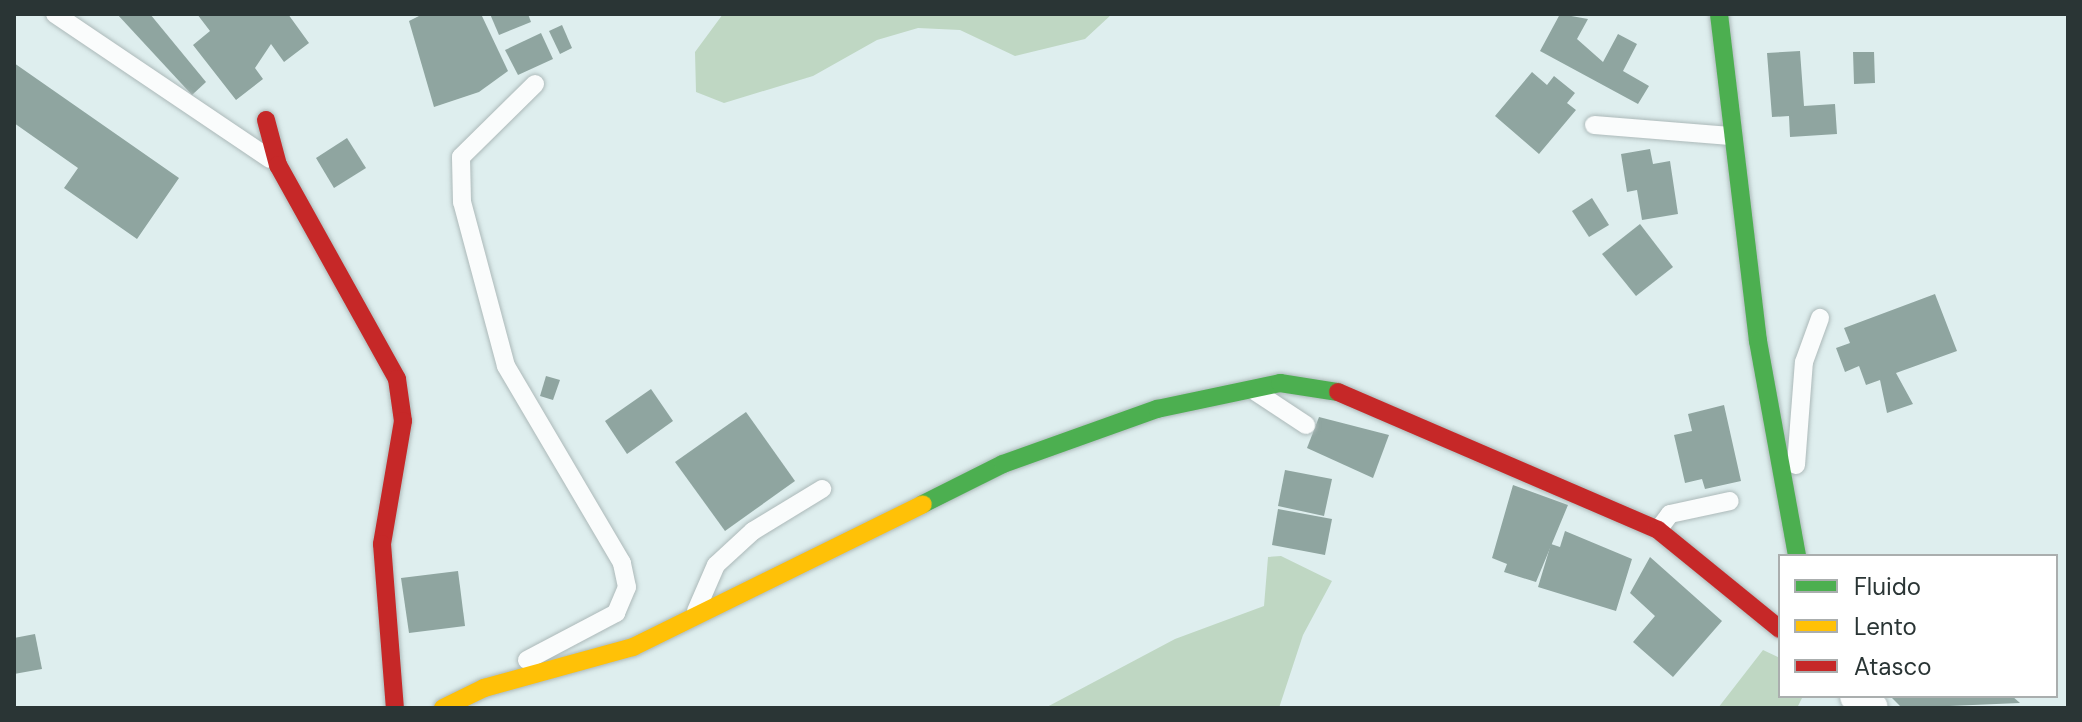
<!DOCTYPE html>
<style>
body{margin:0}
#map{position:relative;width:2082px;height:722px;overflow:hidden;background:#deeeee;font-family:"DM Sans",sans-serif}
div>[style]{position:absolute}
.green>*{inset:0;background:#bfd7c3}
.building>*{inset:0;background:#8fa5a0}
.roads{filter:drop-shadow(0 0 2px #acb9b9) drop-shadow(0 0 2px #acb9b9)}
.lane>*{height:18px;margin:-9px;padding:0 9px;transform-origin:9px;border-radius:9px;background:#fafcfc}
.street>*{height:34px;margin:-17px;padding:0 17px;transform-origin:17px;border-radius:17px;background:#fafcfc}
.fast>*{height:18px;margin:-9px;padding:0 9px;transform-origin:9px;border-radius:9px;background:#4caf50}
.slow>*{height:18px;margin:-9px;padding:0 9px;transform-origin:9px;border-radius:9px;background:#ffc107}
.jam>*{height:18px;margin:-9px;padding:0 9px;transform-origin:9px;border-radius:9px;background:#c62828}
span{translate:-50% -50%;white-space:nowrap;text-align:center;line-height:1.15;-webkit-text-stroke:8px #fff;paint-order:stroke}
.frame{position:absolute;inset:0;border:16px solid #2a3535;pointer-events:none}
.legend{position:absolute;left:1778px;top:554px;width:280px;height:144px;box-sizing:border-box;background:#fff;border:2px solid #aaaeae;margin:0;padding:10px 14px;list-style:none;font-size:24px;color:#2a3535}
.legend li{display:flex;align-items:center;gap:16px;height:40px}
.legend b{width:40px;border:2px solid #aaaeae}
</style>
<div id="map">
<div class="green">
<div style="clip-path:polygon(723px 14px,1112px 14px,1085px 39px,1015px 56px,960px 30px,918px 28px,877px 40px,813px 76px,724px 103px,696px 92px,695px 52px)"></div>
<div style="clip-path:polygon(1281px 556px,1332px 581px,1303px 635px,1279px 708px,1045px 708px,1175px 639px,1264px 606px,1268px 557px)"></div>
<div style="clip-path:polygon(1763px 650px,1780px 658px,1780px 696px,1803px 696px,1797px 708px,1718px 708px)"></div>
</div>
<div class="building">
<div style="clip-path:polygon(117px 14px,150px 14px,206px 82px,192px 95px)"></div>
<div style="clip-path:polygon(197px 14px,288px 14px,309px 43px,284px 62px,271px 44px,255px 68px,263px 79px,236px 100px,193px 45px,210px 31px)"></div>
<div style="clip-path:polygon(423px 14px,481px 14px,508px 71px,479px 92px,434px 107px,409px 21px)"></div>
<div style="clip-path:polygon(490px 14px,528px 14px,531px 22px,499px 35px)"></div>
<div style="clip-path:polygon(1560px 14px,1588px 19px,1577px 39px,1603px 62px,1618px 34px,1637px 44px,1623px 71px,1649px 86px,1638px 104px,1540px 51px)"></div>
<div style="clip-path:polygon(562px 25px,572px 48px,560px 54px,549px 31px)"></div>
<div style="clip-path:polygon(541px 33px,553px 59px,518px 75px,505px 50px)"></div>
<div style="clip-path:polygon(1800px 51px,1804px 106px,1835px 104px,1837px 134px,1790px 137px,1789px 116px,1772px 117px,1767px 53px)"></div>
<div style="clip-path:polygon(1853px 52px,1874px 52px,1875px 83px,1854px 84px)"></div>
<div style="clip-path:polygon(14px 63px,179px 178px,137px 239px,64px 188px,78px 168px,14px 123px)"></div>
<div style="clip-path:polygon(1532px 72px,1547px 85px,1554px 76px,1575px 93px,1567px 103px,1576px 110px,1539px 154px,1495px 116px)"></div>
<div style="clip-path:polygon(347px 138px,366px 168px,334px 188px,316px 158px)"></div>
<div style="clip-path:polygon(1650px 149px,1653px 164px,1670px 161px,1678px 214px,1642px 220px,1637px 190px,1627px 192px,1621px 154px)"></div>
<div style="clip-path:polygon(1592px 198px,1609px 225px,1589px 237px,1572px 211px)"></div>
<div style="clip-path:polygon(1640px 224px,1673px 267px,1636px 296px,1602px 254px)"></div>
<div style="clip-path:polygon(1935px 294px,1957px 351px,1896px 373px,1913px 404px,1887px 413px,1880px 380px,1866px 385px,1859px 366px,1845px 372px,1836px 348px,1850px 343px,1844px 328px)"></div>
<div style="clip-path:polygon(546px 376px,560px 380px,553px 400px,540px 396px)"></div>
<div style="clip-path:polygon(651px 389px,673px 421px,627px 454px,605px 421px)"></div>
<div style="clip-path:polygon(1724px 405px,1741px 481px,1705px 489px,1702px 479px,1685px 483px,1674px 435px,1692px 431px,1688px 414px)"></div>
<div style="clip-path:polygon(746px 412px,795px 481px,725px 531px,675px 462px)"></div>
<div style="clip-path:polygon(1319px 417px,1389px 435px,1373px 478px,1307px 448px)"></div>
<div style="clip-path:polygon(1285px 470px,1332px 479px,1324px 516px,1278px 506px)"></div>
<div style="clip-path:polygon(1513px 485px,1568px 505px,1536px 582px,1504px 572px,1507px 564px,1492px 558px)"></div>
<div style="clip-path:polygon(1278px 509px,1332px 519px,1325px 555px,1272px 545px)"></div>
<div style="clip-path:polygon(1565px 531px,1632px 559px,1616px 611px,1538px 587px,1551px 544px,1560px 547px)"></div>
<div style="clip-path:polygon(1650px 557px,1722px 621px,1673px 677px,1633px 642px,1655px 616px,1630px 593px)"></div>
<div style="clip-path:polygon(458px 571px,465px 626px,409px 633px,401px 578px)"></div>
<div style="clip-path:polygon(35px 634px,42px 669px,14px 674px,14px 638px)"></div>
<div style="clip-path:polygon(1890px 696px,2012px 696px,2020px 703px,1902px 708px)"></div>
</div>
<div class="roads">
<div class="lane">
<div style="left:55px;top:14px;width:259px;rotate:34deg"></div>
<div style="left:1594px;top:125px;width:137px;rotate:4.6deg"></div>
<div style="left:1256px;top:392px;width:60px;rotate:33.4deg"></div>
<div style="left:1796px;top:465px;width:103px;rotate:-85.6deg"></div>
<div style="left:1804px;top:362px;width:47px;rotate:-70deg"></div>
<div style="left:1658px;top:530px;width:20px;rotate:-53deg"></div>
<div style="left:1670px;top:514px;width:61px;rotate:-12.2deg"></div>
<div style="left:696px;top:611px;width:50px;rotate:-66.5deg"></div>
<div style="left:716px;top:565px;width:50px;rotate:-42.6deg"></div>
<div style="left:753px;top:531px;width:81px;rotate:-31.3deg"></div>
<div style="left:527px;top:660px;width:101px;rotate:-27.8deg"></div>
<div style="left:616px;top:613px;width:28px;rotate:-67deg"></div>
<div style="left:627px;top:587px;width:25px;rotate:-102deg"></div>
<div style="left:622px;top:563px;width:229px;rotate:-120.5deg"></div>
<div style="left:506px;top:366px;width:170px;rotate:-105deg"></div>
<div style="left:462px;top:202px;width:45px;rotate:-91.3deg"></div>
<div style="left:461px;top:157px;width:104px;rotate:-44.6deg"></div>
</div>
<div class="street">
<div style="left:1857px;top:696px;width:18px;rotate:41deg"></div>
</div>
<div class="fast">
<div style="left:1719px;top:14px;width:329px;rotate:83.2deg"></div>
<div style="left:1758px;top:341px;width:219px;rotate:79.7deg"></div>
<div style="left:923px;top:504px;width:89px;rotate:-26.6deg"></div>
<div style="left:1003px;top:464px;width:164px;rotate:-19.7deg"></div>
<div style="left:1157px;top:409px;width:126px;rotate:-11.9deg"></div>
<div style="left:1280px;top:383px;width:59px;rotate:8.8deg"></div>
</div>
<div class="slow">
<div style="left:443px;top:708px;width:46px;rotate:-26deg"></div>
<div style="left:484px;top:688px;width:155px;rotate:-15.4deg"></div>
<div style="left:633px;top:647px;width:323px;rotate:-26.2deg"></div>
</div>
<div class="jam">
<div style="left:266px;top:120px;width:47px;rotate:75.1deg"></div>
<div style="left:278px;top:165px;width:245px;rotate:60.9deg"></div>
<div style="left:397px;top:379px;width:42px;rotate:81.9deg"></div>
<div style="left:403px;top:421px;width:125px;rotate:99.7deg"></div>
<div style="left:382px;top:544px;width:165px;rotate:85.5deg"></div>
<div style="left:1338px;top:392px;width:348px;rotate:23.3deg"></div>
<div style="left:1658px;top:530px;width:157px;rotate:39.1deg"></div>
</div>
</div>
<div class="frame"></div>
<ul class="legend">
<li><b style="height:10px;background:#4caf50"></b>Fluido</li>
<li><b style="height:10px;background:#ffc107"></b>Lento</li>
<li><b style="height:10px;background:#c62828"></b>Atasco</li>
</ul>
</div>
